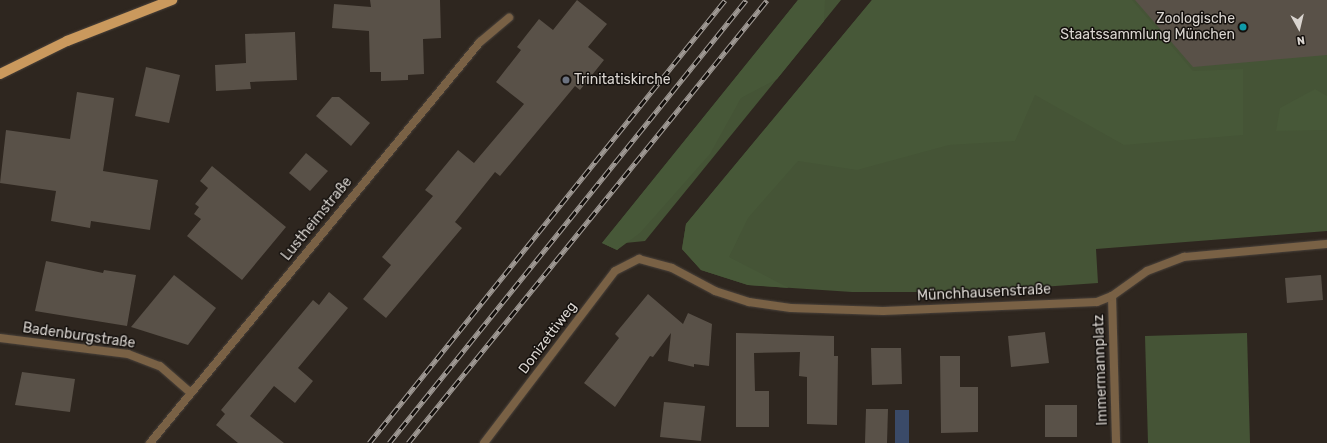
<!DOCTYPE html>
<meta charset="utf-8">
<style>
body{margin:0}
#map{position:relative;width:1327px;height:443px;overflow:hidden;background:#2e261f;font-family:Rubik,sans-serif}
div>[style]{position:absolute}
.green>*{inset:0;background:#455436}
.forest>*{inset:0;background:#475838}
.water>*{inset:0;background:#3a4a68}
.building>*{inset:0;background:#595148}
.roads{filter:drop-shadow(0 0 1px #4a423b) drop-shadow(0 0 1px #4a423b)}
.minor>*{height:8px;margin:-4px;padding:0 4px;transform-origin:4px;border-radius:4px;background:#796145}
.primary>*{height:10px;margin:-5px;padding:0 5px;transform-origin:5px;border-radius:5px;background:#ca995d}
.rail>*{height:4.5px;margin-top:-2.25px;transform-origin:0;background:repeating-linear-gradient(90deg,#14100d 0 9px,#a09a95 0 18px);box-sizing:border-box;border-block:1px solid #a09a95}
.dots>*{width:11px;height:11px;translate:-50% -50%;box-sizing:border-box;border:2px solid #14100d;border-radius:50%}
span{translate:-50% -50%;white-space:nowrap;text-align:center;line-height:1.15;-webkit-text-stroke:3px #14100d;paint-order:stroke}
.poi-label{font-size:14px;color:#dad5d0}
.right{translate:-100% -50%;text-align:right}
.left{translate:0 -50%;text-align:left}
.street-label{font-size:14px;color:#dad5d0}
.north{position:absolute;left:1279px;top:8px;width:40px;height:40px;-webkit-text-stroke:3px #14100d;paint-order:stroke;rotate:172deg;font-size:11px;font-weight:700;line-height:16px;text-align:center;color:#dad5d0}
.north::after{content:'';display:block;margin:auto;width:14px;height:18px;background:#dad5d0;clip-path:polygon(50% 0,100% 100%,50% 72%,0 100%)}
</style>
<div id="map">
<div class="green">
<div style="clip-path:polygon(798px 0,841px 0,645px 241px,625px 243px,617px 250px,602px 243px)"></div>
<div style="clip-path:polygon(872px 0,1327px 0,1327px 231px,1096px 249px,1098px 283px,969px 292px,852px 292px,748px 285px,701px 270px,682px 249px,686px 224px)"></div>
<div style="clip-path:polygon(1247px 333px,1250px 443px,1148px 443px,1145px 336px)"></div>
</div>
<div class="forest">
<div style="clip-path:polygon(798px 0,825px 0,824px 21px,777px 79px,741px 98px,710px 154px,640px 233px,617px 250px,602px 243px)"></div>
<div style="clip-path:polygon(872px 0,1132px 0,1193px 71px,1243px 69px,1243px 135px,1124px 145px,1035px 95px,1015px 141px,949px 145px,857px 170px,798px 161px,748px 218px,729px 257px,789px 288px,748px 285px,701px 270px,682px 249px,686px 224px)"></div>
<div style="clip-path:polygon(1315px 89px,1327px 96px,1327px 130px,1276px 131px,1280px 108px)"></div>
</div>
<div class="water">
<div style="clip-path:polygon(895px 410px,909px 410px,909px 443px,895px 443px)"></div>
</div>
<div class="building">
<div style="clip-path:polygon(370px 0,440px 0,441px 38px,423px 39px,424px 74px,408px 75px,408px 80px,381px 81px,381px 72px,370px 72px,369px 31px,332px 28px,334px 4px,371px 7px)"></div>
<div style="clip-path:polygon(577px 0,607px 24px,588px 47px,604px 60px,580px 90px,575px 86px,500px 176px,495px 172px,455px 222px,462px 228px,386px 318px,363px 299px,391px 265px,382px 257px,433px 196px,425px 190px,458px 150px,474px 163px,524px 104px,496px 82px,521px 50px,517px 47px,539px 19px,553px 30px)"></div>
<div style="clip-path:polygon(1135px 0,1327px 0,1327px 55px,1193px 67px)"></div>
<div style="clip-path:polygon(295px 32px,297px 80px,250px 82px,251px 89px,216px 91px,215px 65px,246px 63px,245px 34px)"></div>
<div style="clip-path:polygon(146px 67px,180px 75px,169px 123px,135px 116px)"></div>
<div style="clip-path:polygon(77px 92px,114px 98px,103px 171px,158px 180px,150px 230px,91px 221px,90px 228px,51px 221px,56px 191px,0 183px,6px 130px,70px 139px)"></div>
<div style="clip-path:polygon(332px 97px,339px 97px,370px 123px,351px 146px,316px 116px)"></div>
<div style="clip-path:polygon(306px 153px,328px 171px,310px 191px,289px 173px)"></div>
<div style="clip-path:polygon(212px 166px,286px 227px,242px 280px,187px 236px,201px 219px,194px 214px,199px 207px,195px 204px,208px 188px,200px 181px)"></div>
<div style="clip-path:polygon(46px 261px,103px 273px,104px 270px,136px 275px,127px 326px,35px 311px)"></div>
<div style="clip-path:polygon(174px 275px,216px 308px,188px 345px,131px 327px)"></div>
<div style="clip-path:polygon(1321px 275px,1323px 300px,1287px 303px,1285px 278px)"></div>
<div style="clip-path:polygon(329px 292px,348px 308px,298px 368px,313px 381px,295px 403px,274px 386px,250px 416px,284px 443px,238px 443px,216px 425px,225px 414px,221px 410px,313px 300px,319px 305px)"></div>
<div style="clip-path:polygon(648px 294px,683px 324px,688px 313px,712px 324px,709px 366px,694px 364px,694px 367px,668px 361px,671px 333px,653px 357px,650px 356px,615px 407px,584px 383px,619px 338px,615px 334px)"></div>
<div style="clip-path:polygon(1045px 332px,1049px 363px,1011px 367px,1008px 336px)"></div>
<div style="clip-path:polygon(736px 333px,834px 336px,834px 356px,838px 356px,837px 425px,807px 424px,807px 377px,799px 376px,800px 352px,754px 353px,755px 391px,769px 391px,769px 427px,736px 427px)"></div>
<div style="clip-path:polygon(871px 348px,901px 348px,902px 384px,872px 385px)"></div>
<div style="clip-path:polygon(940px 356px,960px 356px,960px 387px,978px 387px,978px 432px,941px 433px)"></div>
<div style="clip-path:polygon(22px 372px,75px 379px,70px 412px,15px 405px)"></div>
<div style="clip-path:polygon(664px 402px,705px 406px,701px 441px,660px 437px)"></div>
<div style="clip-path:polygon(1045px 405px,1077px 405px,1077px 437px,1045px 437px)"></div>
<div style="clip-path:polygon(866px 409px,888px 409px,887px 443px,865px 443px)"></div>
</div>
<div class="roads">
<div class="minor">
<div style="left:1112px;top:296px;width:147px;rotate:88.4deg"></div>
<div style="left:0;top:338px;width:129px;rotate:7.1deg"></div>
<div style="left:128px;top:354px;width:34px;rotate:21deg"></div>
<div style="left:160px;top:366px;width:41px;rotate:41.1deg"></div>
<div style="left:150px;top:443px;width:519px;rotate:-50.55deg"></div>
<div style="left:480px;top:42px;width:38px;rotate:-40deg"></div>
<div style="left:484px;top:443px;width:216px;rotate:-52.7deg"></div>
<div style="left:615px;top:271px;width:27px;rotate:-27deg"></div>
<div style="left:639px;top:259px;width:34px;rotate:15deg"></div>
<div style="left:672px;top:268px;width:49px;rotate:28.1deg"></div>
<div style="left:715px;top:291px;width:36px;rotate:18deg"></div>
<div style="left:749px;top:302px;width:42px;rotate:8.1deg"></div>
<div style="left:791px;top:308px;width:92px;rotate:1.9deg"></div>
<div style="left:883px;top:311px;width:214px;rotate:-2.4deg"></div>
<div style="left:1097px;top:302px;width:16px;rotate:-22deg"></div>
<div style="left:1112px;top:296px;width:43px;rotate:-35.5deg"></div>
<div style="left:1147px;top:271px;width:40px;rotate:-21deg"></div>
<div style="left:1184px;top:257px;width:144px;rotate:-5.2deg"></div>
</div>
<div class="primary">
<div style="left:0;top:74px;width:75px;rotate:-26.2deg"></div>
<div style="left:67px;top:41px;width:113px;rotate:-21.3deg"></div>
</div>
</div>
<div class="rail">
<div style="left:369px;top:443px;width:568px;rotate:-51.21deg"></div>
<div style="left:389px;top:443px;width:569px;rotate:-51.14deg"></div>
<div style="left:408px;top:443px;width:570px;rotate:-50.98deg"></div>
</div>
<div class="dots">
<div style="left:1243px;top:27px;background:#0f9aa8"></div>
<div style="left:566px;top:80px;background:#6b7280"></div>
</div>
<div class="poi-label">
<span class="right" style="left:1235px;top:27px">Zoologische<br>Staatssammlung München</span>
<span class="left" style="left:574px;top:80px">Trinitatiskirche</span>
</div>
<div class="street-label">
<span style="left:317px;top:219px;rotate:-51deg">Lustheimstraße</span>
<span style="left:984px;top:293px;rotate:-3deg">Münchhausenstraße</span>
<span style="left:79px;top:336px;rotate:8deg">Badenburgstraße</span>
<span style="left:548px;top:338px;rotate:-53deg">Donizettiweg</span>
<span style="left:1101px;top:370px;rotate:-92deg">Immermannplatz</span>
</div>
<div class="north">N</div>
</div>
